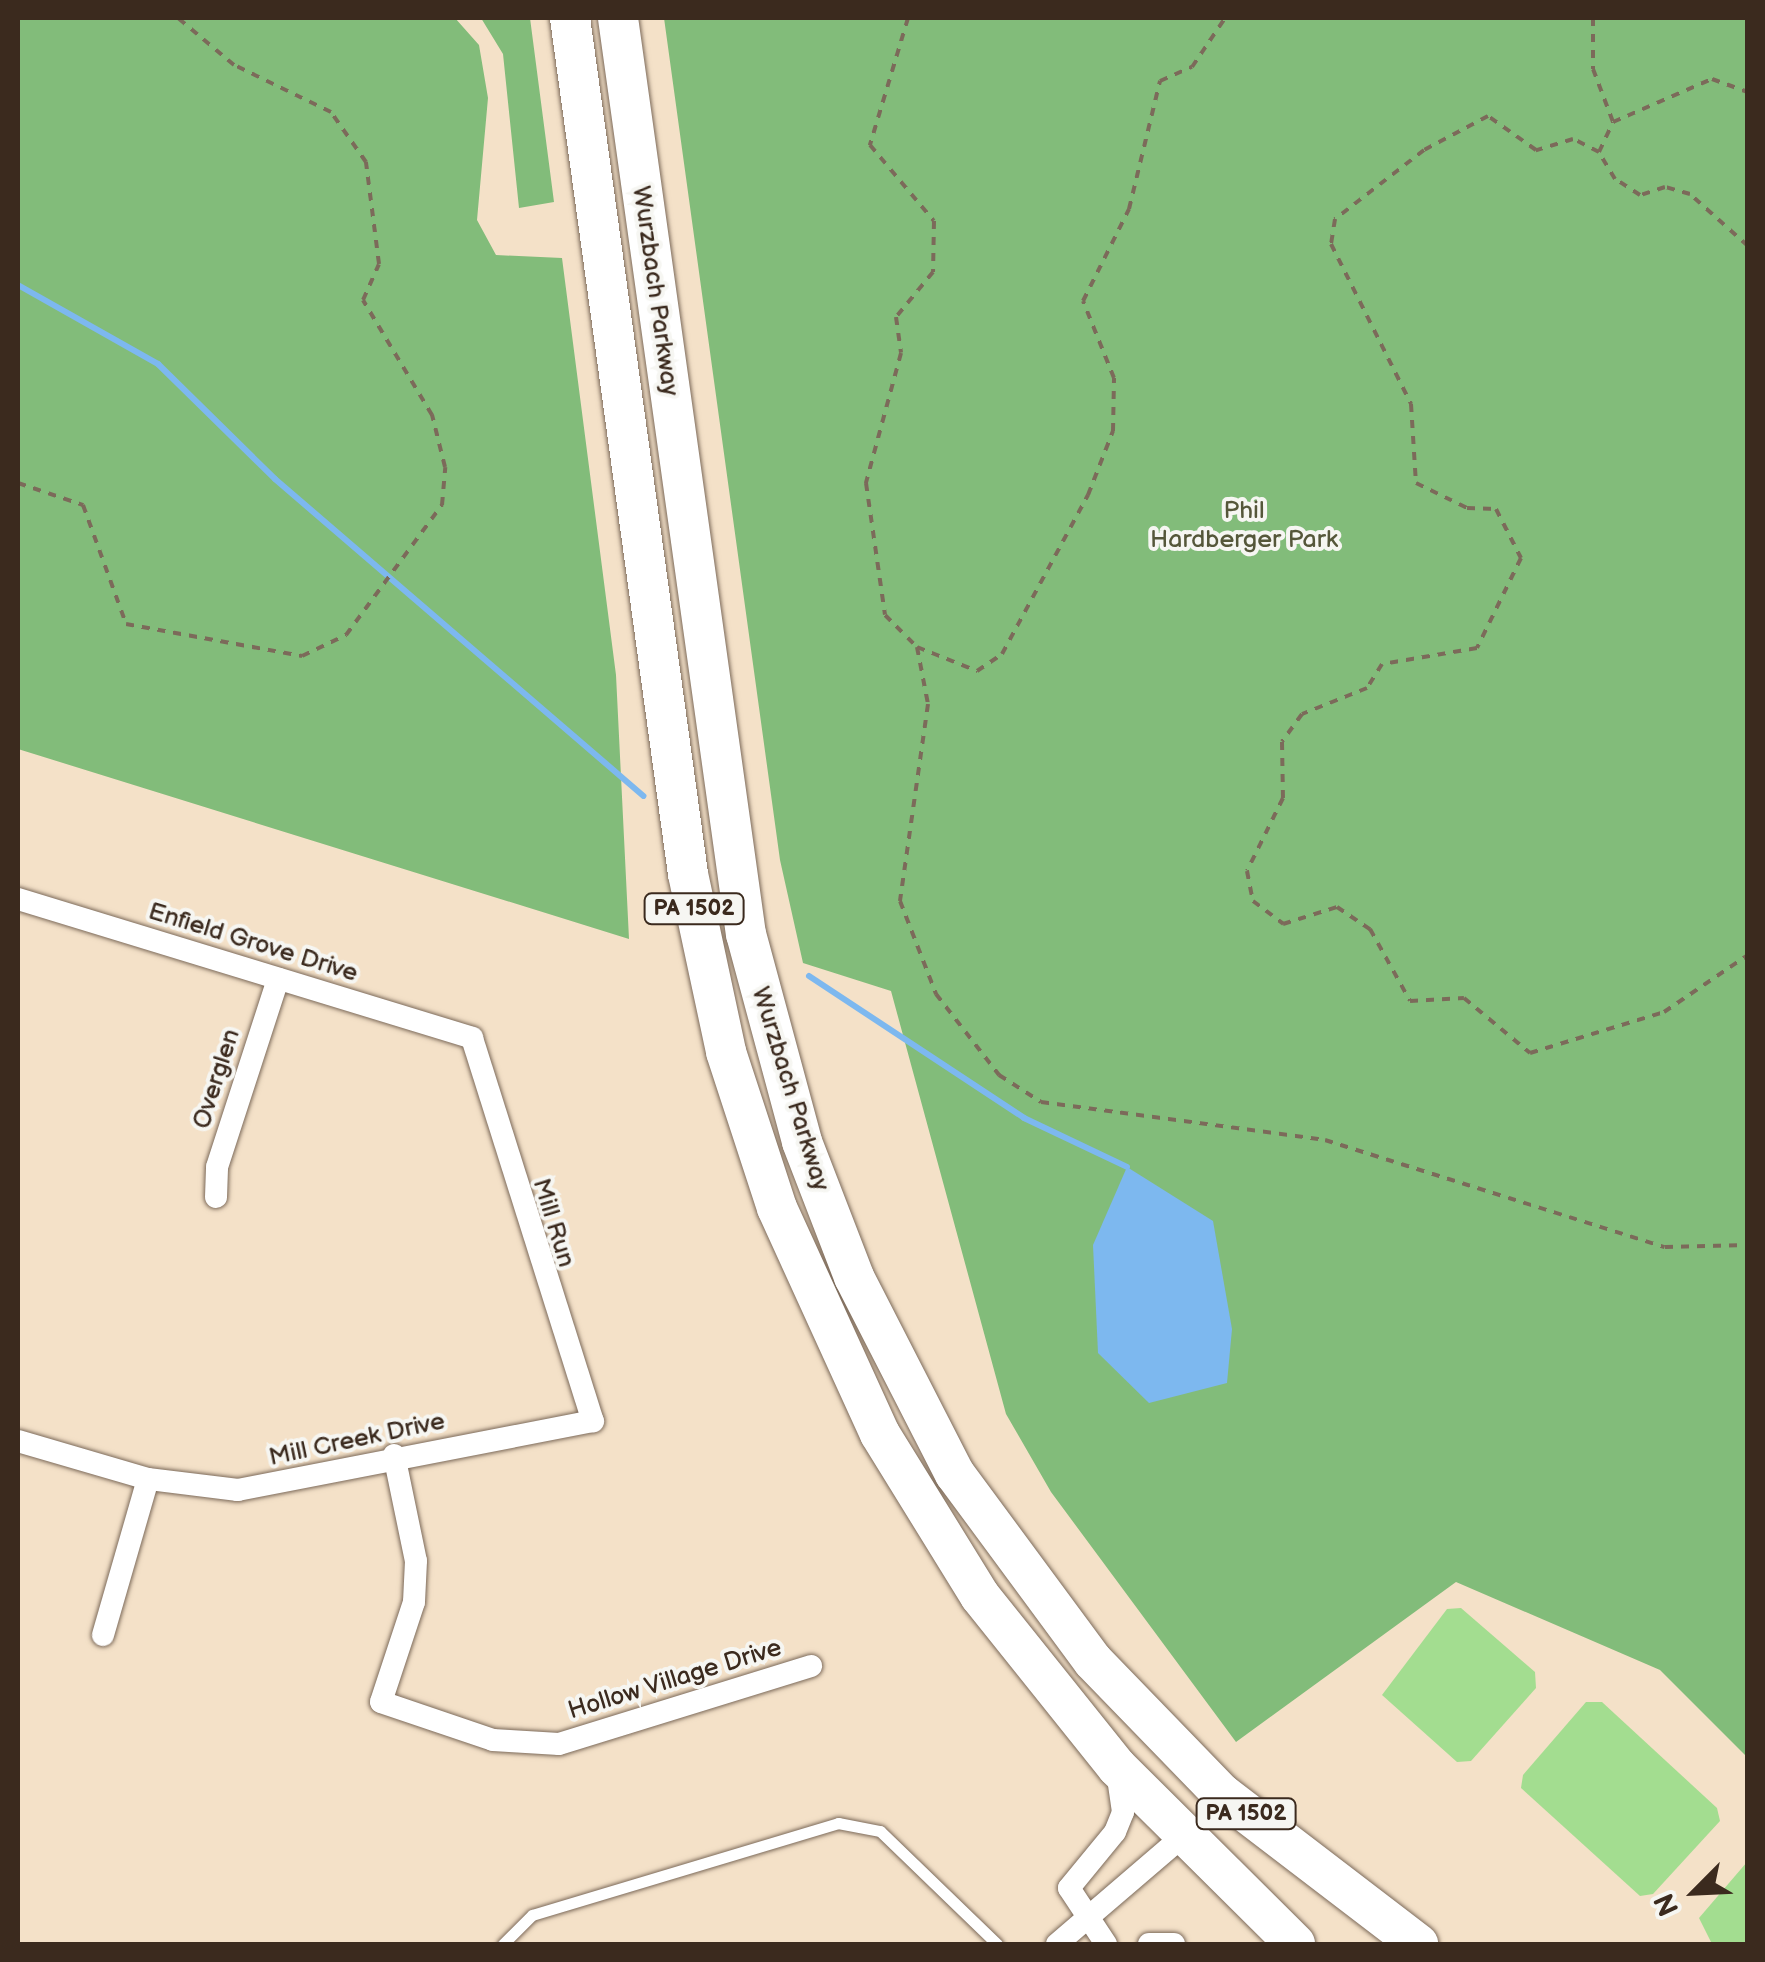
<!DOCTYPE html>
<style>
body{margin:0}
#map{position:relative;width:1765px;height:1962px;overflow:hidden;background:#f4e1c8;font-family:"Balsamiq Sans",sans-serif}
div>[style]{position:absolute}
.green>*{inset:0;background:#a3dd90}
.forest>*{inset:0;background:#82bc7a}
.water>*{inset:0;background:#7db8ef}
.stream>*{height:6px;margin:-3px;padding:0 3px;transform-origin:3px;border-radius:3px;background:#7db8ef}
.path>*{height:4px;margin-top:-2px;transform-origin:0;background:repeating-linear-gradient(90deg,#7c6a5a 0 8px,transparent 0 16px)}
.roads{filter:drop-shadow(0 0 2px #7c6a5a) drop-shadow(0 0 2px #7c6a5a)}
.lane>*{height:11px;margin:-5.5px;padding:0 5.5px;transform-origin:5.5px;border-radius:5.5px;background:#fff}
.street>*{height:22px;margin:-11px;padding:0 11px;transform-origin:11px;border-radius:11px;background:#fff}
.highway>*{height:40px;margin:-20px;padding:0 20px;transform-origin:20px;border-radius:20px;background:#fff}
span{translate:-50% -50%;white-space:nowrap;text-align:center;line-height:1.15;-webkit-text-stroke:8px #f6f6f2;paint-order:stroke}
.shield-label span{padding:2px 8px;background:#f6f6f2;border:2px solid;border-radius:8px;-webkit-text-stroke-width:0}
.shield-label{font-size:22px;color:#3b2a1e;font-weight:700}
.street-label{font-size:25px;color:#3b2a1e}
.park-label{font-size:25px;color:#55573a}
.frame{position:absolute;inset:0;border:20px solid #3b2a1e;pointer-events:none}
.north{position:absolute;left:1645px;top:1842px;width:100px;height:100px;-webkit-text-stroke:8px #f6f6f2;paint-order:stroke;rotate:246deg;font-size:28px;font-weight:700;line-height:40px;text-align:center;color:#3b2a1e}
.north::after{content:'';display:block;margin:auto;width:35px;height:45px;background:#3b2a1e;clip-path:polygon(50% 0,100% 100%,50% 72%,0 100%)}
</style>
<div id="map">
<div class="green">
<div style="clip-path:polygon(1461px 1608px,1535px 1672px,1536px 1688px,1471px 1761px,1457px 1762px,1382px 1695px,1447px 1609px)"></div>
<div style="clip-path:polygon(1586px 1702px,1602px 1702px,1717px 1808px,1720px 1821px,1653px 1894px,1640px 1896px,1521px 1788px,1523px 1775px)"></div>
<div style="clip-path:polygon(1747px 1862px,1747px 1944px,1712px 1944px,1699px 1918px)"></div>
</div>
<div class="forest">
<div style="clip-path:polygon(18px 18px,455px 18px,479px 45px,488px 98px,477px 220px,496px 255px,562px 258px,616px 675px,629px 939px,18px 749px)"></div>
<div style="clip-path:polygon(481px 18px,530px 18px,554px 202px,519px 208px,503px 54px)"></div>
<div style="clip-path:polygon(664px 18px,1747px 18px,1747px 1757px,1660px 1670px,1456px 1582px,1236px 1742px,1051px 1492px,1006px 1414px,891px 991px,803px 963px,780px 860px)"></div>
</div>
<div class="water">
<div style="clip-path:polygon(1127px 1167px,1213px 1221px,1232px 1329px,1227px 1383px,1149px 1403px,1098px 1353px,1093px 1245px)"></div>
</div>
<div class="stream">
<div style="left:18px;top:285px;width:161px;rotate:29.4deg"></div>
<div style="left:158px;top:364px;width:164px;rotate:44.5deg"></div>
<div style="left:275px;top:479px;width:486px;rotate:40.7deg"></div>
<div style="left:809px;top:976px;width:258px;rotate:33.4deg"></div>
<div style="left:1024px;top:1118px;width:114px;rotate:25.4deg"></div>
</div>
<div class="path">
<div style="left:908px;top:18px;width:133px;rotate:106.7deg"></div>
<div style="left:870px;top:145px;width:99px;rotate:49.9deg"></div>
<div style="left:934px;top:221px;width:51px;rotate:91.1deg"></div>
<div style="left:933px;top:272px;width:58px;rotate:129.4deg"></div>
<div style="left:896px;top:317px;width:36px;rotate:82deg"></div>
<div style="left:901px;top:353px;width:135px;rotate:105.1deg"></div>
<div style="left:866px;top:483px;width:133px;rotate:81.8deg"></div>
<div style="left:885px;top:615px;width:45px;rotate:45deg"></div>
<div style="left:917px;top:647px;width:65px;rotate:21.8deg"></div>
<div style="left:977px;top:671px;width:30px;rotate:-34deg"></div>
<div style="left:1002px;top:654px;width:181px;rotate:-61.6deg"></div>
<div style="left:1088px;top:495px;width:69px;rotate:-68.7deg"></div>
<div style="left:1113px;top:431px;width:53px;rotate:-88.9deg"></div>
<div style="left:1114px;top:378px;width:83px;rotate:-111.9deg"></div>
<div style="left:1083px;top:301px;width:103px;rotate:-63.4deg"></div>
<div style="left:1129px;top:209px;width:132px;rotate:-76.4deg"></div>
<div style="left:1160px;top:81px;width:35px;rotate:-24deg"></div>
<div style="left:1192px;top:67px;width:59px;rotate:-56deg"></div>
<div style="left:1593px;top:18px;width:51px;rotate:90deg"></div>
<div style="left:1593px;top:69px;width:57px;rotate:69.3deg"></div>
<div style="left:1613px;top:122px;width:108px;rotate:-23.5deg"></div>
<div style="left:1712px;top:79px;width:38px;rotate:20deg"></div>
<div style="left:1599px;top:152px;width:33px;rotate:-65deg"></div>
<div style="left:1748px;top:246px;width:78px;rotate:-138.1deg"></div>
<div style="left:1690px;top:194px;width:26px;rotate:-164deg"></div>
<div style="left:1665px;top:187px;width:26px;rotate:162deg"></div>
<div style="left:1640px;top:195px;width:30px;rotate:-147deg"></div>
<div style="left:1615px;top:179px;width:31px;rotate:-121deg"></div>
<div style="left:1599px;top:152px;width:29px;rotate:-153deg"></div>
<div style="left:1573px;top:139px;width:39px;rotate:163deg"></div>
<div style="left:1536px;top:150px;width:59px;rotate:-144.7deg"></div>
<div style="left:1488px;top:116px;width:72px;rotate:152deg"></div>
<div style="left:1424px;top:150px;width:113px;rotate:142.2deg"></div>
<div style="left:1335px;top:219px;width:25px;rotate:99deg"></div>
<div style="left:1331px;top:244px;width:179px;rotate:63.4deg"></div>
<div style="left:1411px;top:404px;width:79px;rotate:86.4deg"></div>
<div style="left:1416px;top:483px;width:57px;rotate:26.1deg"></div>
<div style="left:1467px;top:508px;width:29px;rotate:2deg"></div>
<div style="left:1496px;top:509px;width:55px;rotate:63deg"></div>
<div style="left:1521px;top:558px;width:100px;rotate:116.1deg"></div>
<div style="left:1477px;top:648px;width:96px;rotate:170.4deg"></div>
<div style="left:1382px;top:664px;width:28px;rotate:122deg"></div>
<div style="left:1367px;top:688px;width:70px;rotate:158.2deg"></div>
<div style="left:1302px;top:714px;width:34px;rotate:126deg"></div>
<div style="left:1282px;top:742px;width:56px;rotate:89deg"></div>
<div style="left:1283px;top:798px;width:81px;rotate:116.3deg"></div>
<div style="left:1247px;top:871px;width:31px;rotate:79deg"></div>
<div style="left:1253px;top:901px;width:38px;rotate:37deg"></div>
<div style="left:1283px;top:924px;width:57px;rotate:-17.5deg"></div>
<div style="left:1337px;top:907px;width:40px;rotate:34deg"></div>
<div style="left:1370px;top:929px;width:82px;rotate:60.9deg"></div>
<div style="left:1410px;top:1001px;width:54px;rotate:-3.2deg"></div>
<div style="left:1464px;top:998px;width:86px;rotate:39.8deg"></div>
<div style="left:1530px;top:1053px;width:140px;rotate:-17deg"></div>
<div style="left:1664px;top:1012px;width:102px;rotate:-34.2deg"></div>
<div style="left:18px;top:483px;width:69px;rotate:18.7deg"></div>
<div style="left:83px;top:505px;width:127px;rotate:70.1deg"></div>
<div style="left:126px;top:624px;width:179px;rotate:10.3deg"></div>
<div style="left:302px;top:656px;width:49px;rotate:-25.5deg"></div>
<div style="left:346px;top:635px;width:162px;rotate:-53.6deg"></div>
<div style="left:442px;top:505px;width:38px;rotate:-85deg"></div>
<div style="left:445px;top:467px;width:54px;rotate:-104deg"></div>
<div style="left:432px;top:415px;width:134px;rotate:-121deg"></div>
<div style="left:363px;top:300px;width:39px;rotate:-66deg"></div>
<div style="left:379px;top:264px;width:103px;rotate:-97.3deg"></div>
<div style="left:366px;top:162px;width:61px;rotate:-125deg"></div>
<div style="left:331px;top:112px;width:108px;rotate:-154.1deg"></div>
<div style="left:234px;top:65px;width:73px;rotate:-140deg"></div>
<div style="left:917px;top:647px;width:58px;rotate:79.1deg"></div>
<div style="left:928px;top:704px;width:199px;rotate:98.1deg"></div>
<div style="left:900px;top:901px;width:100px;rotate:68.8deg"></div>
<div style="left:936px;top:994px;width:103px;rotate:52.1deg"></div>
<div style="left:999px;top:1075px;width:50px;rotate:32.7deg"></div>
<div style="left:1041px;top:1102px;width:287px;rotate:7.6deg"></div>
<div style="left:1325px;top:1140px;width:356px;rotate:17.5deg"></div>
<div style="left:1665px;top:1247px;width:83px;rotate:-1.4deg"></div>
</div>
<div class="roads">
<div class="lane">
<div style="left:503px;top:1944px;width:41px;rotate:-45deg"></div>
<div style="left:532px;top:1915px;width:320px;rotate:-16.7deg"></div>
<div style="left:838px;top:1823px;width:43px;rotate:10.8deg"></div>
<div style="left:880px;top:1831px;width:163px;rotate:44deg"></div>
</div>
<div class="street">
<div style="left:18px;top:899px;width:475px;rotate:17deg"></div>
<div style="left:472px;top:1038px;width:402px;rotate:72.5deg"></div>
<div style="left:593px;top:1421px;width:362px;rotate:169deg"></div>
<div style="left:238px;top:1490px;width:91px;rotate:-173deg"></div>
<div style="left:148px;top:1479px;width:135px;rotate:-163.7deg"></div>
<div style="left:216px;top:1197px;width:30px;rotate:-88deg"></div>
<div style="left:217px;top:1167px;width:198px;rotate:-72deg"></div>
<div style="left:394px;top:1455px;width:108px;rotate:78.3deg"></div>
<div style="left:416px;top:1561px;width:41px;rotate:92.8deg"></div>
<div style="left:414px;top:1602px;width:105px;rotate:108.3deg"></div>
<div style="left:381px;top:1702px;width:118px;rotate:18.7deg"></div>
<div style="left:493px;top:1740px;width:66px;rotate:3.5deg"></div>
<div style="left:559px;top:1744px;width:264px;rotate:-17.2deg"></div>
<div style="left:103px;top:1635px;width:162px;rotate:-73.9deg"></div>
<div style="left:1057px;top:1944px;width:165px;rotate:-40.6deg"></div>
<div style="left:1106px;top:1944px;width:67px;rotate:-123.5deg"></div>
<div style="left:1069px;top:1888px;width:72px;rotate:-50.6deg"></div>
<div style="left:1115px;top:1832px;width:22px;rotate:-68deg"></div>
<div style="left:1123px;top:1812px;width:41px;rotate:-98.3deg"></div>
<div style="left:1149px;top:1944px;width:25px"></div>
</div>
<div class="highway">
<div style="left:570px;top:18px;width:864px;rotate:82.15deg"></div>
<div style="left:688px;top:874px;width:182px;rotate:77.9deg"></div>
<div style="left:726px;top:1052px;width:164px;rotate:71.9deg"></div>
<div style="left:777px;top:1208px;width:248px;rotate:65.5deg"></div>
<div style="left:880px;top:1434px;width:190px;rotate:58.3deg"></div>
<div style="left:980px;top:1596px;width:219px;rotate:51.3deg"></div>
<div style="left:1117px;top:1767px;width:251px;rotate:44.8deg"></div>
<div style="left:618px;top:18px;width:925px;rotate:82.05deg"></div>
<div style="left:746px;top:934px;width:215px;rotate:74.9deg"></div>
<div style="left:802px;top:1142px;width:145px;rotate:68.9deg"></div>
<div style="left:854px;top:1277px;width:221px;rotate:62.9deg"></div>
<div style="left:955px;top:1474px;width:232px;rotate:53.6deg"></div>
<div style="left:1093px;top:1661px;width:185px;rotate:45.9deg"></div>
<div style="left:1222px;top:1794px;width:247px;rotate:37.4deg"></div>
</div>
</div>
<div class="shield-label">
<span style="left:694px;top:909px">PA 1502</span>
<span style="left:1246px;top:1814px">PA 1502</span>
</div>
<div class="street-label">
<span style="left:655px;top:291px;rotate:82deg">Wurzbach Parkway</span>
<span style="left:253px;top:943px;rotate:17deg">Enfield Grove Drive</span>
<span style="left:217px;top:1079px;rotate:-72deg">Overglen</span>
<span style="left:790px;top:1089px;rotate:73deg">Wurzbach Parkway</span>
<span style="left:553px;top:1223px;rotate:73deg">Mill Run</span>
<span style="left:357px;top:1440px;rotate:-12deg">Mill Creek Drive</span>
<span style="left:675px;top:1680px;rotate:-17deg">Hollow Village Drive</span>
</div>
<div class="park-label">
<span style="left:1244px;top:526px">Phil<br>Hardberger Park</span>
</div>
<div class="frame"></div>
<div class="north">N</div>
</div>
